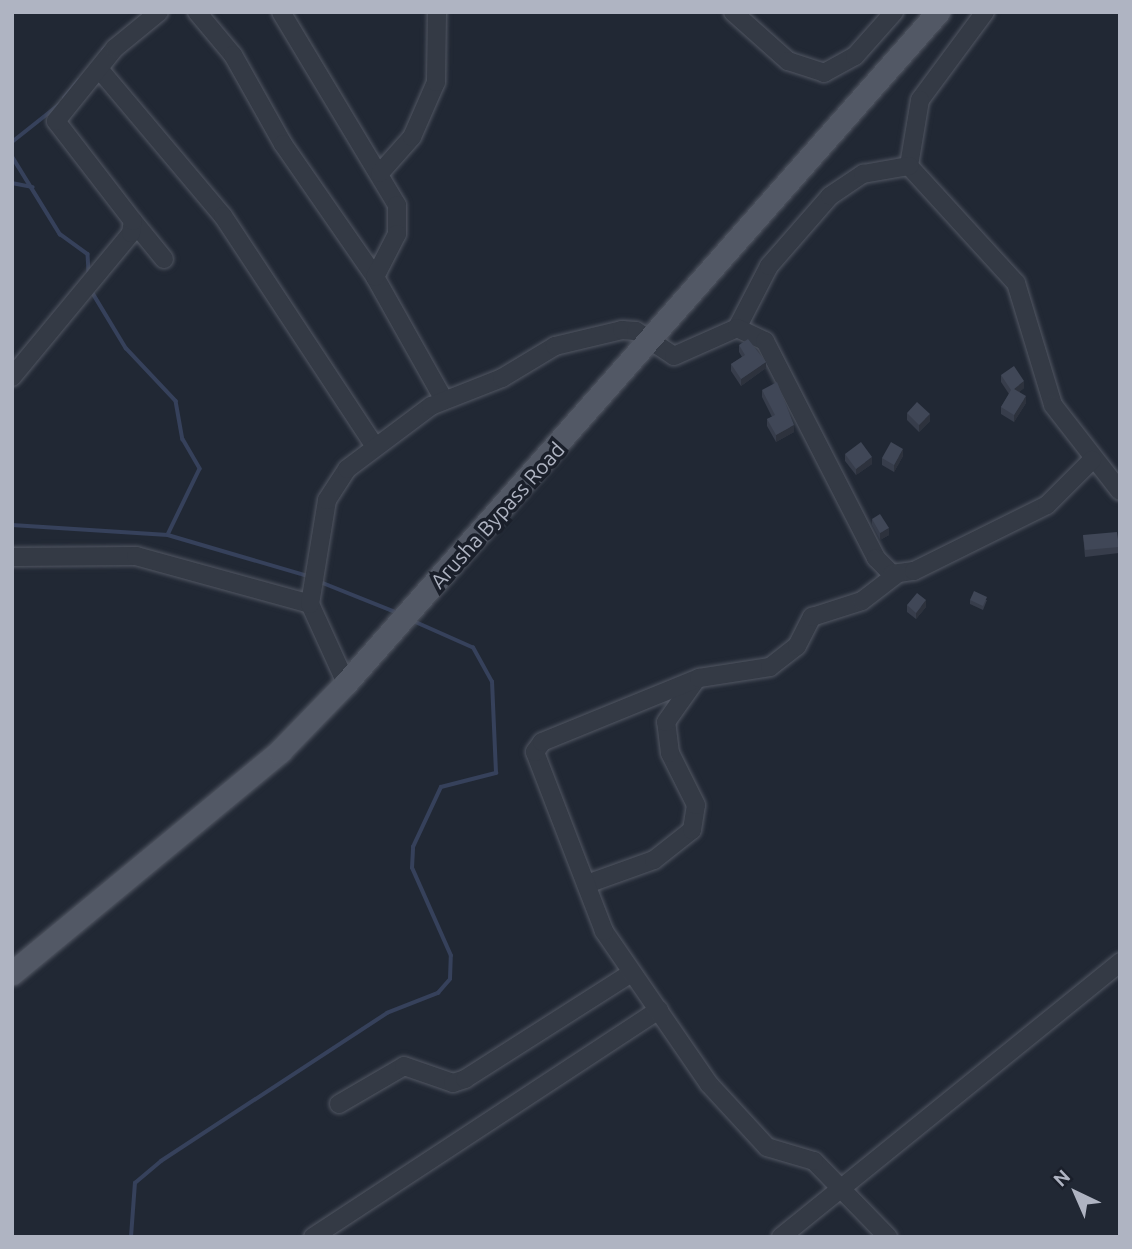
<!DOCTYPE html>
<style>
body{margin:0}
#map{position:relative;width:1132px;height:1249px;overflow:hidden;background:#212834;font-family:Ubuntu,sans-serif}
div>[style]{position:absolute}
.stream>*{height:3.5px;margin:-1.75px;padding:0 1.75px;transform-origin:1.75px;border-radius:1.75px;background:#36415b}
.roads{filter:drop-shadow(0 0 2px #525763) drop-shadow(0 0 2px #525763)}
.minor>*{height:18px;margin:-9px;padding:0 9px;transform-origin:9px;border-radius:9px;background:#343a45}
.major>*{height:23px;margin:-11.5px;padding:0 11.5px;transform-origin:11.5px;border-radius:11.5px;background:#525865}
.wall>*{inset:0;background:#373d4b}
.shaded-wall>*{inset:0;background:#2d323d}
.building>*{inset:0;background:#404757}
span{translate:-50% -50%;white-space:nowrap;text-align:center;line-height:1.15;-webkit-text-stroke:7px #1a1f2a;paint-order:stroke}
.street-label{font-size:21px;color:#afb4c2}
.frame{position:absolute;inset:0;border:14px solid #afb4c2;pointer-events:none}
.north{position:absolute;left:1041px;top:1158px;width:70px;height:70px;-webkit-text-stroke:5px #1a1f2a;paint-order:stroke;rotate:316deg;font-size:19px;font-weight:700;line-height:28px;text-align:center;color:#afb4c2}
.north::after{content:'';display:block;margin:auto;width:24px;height:32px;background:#afb4c2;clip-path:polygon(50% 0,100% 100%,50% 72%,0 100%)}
</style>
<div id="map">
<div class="stream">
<div style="left:103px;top:50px;width:18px;rotate:-41deg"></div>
<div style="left:64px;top:98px;width:23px;rotate:-50deg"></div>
<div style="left:12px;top:142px;width:61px;rotate:-38.4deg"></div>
<div style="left:12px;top:156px;width:92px;rotate:58.4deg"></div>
<div style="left:60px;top:234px;width:34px;rotate:36deg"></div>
<div style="left:88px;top:254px;width:22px;rotate:87deg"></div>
<div style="left:12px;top:183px;width:21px;rotate:11deg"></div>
<div style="left:91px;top:290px;width:68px;rotate:58.9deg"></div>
<div style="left:126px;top:348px;width:73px;rotate:46.7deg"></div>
<div style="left:176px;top:401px;width:39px;rotate:80deg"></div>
<div style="left:183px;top:439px;width:34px;rotate:60deg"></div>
<div style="left:200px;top:469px;width:73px;rotate:115.9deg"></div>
<div style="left:12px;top:525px;width:156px;rotate:3.7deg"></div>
<div style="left:168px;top:535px;width:146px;rotate:16.3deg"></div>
<div style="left:318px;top:581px;width:86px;rotate:21.8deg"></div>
<div style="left:131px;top:1237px;width:54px;rotate:-85.8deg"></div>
<div style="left:135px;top:1183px;width:34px;rotate:-40deg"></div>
<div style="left:161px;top:1161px;width:270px;rotate:-33.2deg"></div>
<div style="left:387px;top:1013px;width:55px;rotate:-21.4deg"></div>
<div style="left:438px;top:993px;width:18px;rotate:-49deg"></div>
<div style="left:450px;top:979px;width:23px;rotate:-88deg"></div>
<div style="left:451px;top:956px;width:96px;rotate:-113.9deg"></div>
<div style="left:412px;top:868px;width:21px;rotate:-87deg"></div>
<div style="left:413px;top:847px;width:66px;rotate:-65deg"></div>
<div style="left:441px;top:787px;width:57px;rotate:-14.3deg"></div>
<div style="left:496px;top:773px;width:91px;rotate:-92.5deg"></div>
<div style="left:492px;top:682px;width:39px;rotate:-119deg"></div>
<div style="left:473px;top:648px;width:69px;rotate:-156deg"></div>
</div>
<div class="roads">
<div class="minor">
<div style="left:197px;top:12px;width:56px;rotate:50.1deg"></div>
<div style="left:233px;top:55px;width:102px;rotate:60.7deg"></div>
<div style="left:283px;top:144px;width:162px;rotate:55.3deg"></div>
<div style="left:375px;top:277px;width:141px;rotate:60.7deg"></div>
<div style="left:281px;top:12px;width:225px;rotate:59deg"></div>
<div style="left:397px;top:205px;width:29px;rotate:90deg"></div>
<div style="left:397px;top:234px;width:48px;rotate:117.1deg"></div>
<div style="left:733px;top:12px;width:74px;rotate:41.7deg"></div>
<div style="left:788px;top:61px;width:38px;rotate:18deg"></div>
<div style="left:824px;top:73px;width:35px;rotate:-29deg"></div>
<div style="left:855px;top:56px;width:59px;rotate:-48.4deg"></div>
<div style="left:985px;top:12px;width:109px;rotate:126.5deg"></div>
<div style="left:920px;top:100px;width:67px;rotate:99.5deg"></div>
<div style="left:909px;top:166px;width:159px;rotate:47.6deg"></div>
<div style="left:1016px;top:283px;width:127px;rotate:73.1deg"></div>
<div style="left:1053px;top:405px;width:109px;rotate:52.1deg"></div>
<div style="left:100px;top:70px;width:191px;rotate:49.9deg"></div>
<div style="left:223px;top:216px;width:274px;rotate:56.6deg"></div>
<div style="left:380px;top:173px;width:48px;rotate:-48.4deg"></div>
<div style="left:412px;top:137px;width:60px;rotate:-66.4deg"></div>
<div style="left:436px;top:82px;width:70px;rotate:-89.2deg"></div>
<div style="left:133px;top:221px;width:49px;rotate:50.8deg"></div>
<div style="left:737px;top:328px;width:70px;rotate:-62.7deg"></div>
<div style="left:769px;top:266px;width:93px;rotate:-48.9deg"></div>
<div style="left:830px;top:196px;width:40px;rotate:-34deg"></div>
<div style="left:863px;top:174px;width:47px;rotate:-9.9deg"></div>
<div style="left:12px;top:377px;width:187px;rotate:-50.4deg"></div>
<div style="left:131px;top:233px;width:12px;rotate:-81deg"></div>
<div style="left:133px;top:221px;width:126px;rotate:-127.6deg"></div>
<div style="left:56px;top:121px;width:94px;rotate:-51.1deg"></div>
<div style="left:115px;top:48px;width:57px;rotate:-39.3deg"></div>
<div style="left:12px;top:557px;width:124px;rotate:-0.5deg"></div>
<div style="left:136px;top:556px;width:180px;rotate:15.4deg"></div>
<div style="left:310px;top:604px;width:87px;rotate:65.5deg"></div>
<div style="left:310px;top:604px;width:105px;rotate:-80.7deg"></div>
<div style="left:327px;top:500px;width:37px;rotate:-57deg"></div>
<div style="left:347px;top:469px;width:105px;rotate:-36.9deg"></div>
<div style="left:431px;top:406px;width:76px;rotate:-21.5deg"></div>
<div style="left:502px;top:378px;width:62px;rotate:-31.1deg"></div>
<div style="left:555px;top:346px;width:69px;rotate:-13.4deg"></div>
<div style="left:622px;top:330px;width:14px;rotate:4deg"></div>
<div style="left:636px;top:331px;width:45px;rotate:33.3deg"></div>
<div style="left:674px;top:356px;width:69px;rotate:-24deg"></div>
<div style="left:737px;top:328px;width:31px;rotate:25deg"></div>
<div style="left:765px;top:341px;width:244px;rotate:62.9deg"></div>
<div style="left:876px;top:558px;width:23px;rotate:45deg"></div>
<div style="left:892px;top:574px;width:22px;rotate:-8deg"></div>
<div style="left:914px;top:571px;width:148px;rotate:-26.4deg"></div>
<div style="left:1047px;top:505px;width:64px;rotate:-45deg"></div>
<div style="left:587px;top:884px;width:71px;rotate:-19.7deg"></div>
<div style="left:654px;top:860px;width:48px;rotate:-38.3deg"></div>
<div style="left:692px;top:830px;width:25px;rotate:-81deg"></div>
<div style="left:696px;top:805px;width:58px;rotate:-116.6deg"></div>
<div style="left:670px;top:753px;width:31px;rotate:-97deg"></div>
<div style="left:666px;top:722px;width:50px;rotate:-54.7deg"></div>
<div style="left:339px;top:1104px;width:75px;rotate:-30.3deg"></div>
<div style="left:404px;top:1066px;width:52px;rotate:19.1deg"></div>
<div style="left:453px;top:1083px;width:13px;rotate:-18deg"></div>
<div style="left:465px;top:1079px;width:196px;rotate:-32.5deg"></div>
<div style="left:313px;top:1237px;width:414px;rotate:-33.3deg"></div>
<div style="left:781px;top:1237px;width:437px;rotate:-39deg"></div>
<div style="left:888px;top:1237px;width:106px;rotate:-134.2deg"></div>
<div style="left:814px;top:1161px;width:49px;rotate:-163.4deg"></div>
<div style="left:767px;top:1147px;width:86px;rotate:-132.6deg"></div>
<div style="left:709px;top:1084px;width:186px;rotate:-124.5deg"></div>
<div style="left:604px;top:931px;width:192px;rotate:-111.1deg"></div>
<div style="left:535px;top:752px;width:12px;rotate:-55deg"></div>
<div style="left:542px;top:742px;width:170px;rotate:-22.2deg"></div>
<div style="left:699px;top:678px;width:72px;rotate:-8.8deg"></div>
<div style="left:770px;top:667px;width:34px;rotate:-38deg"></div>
<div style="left:797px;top:646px;width:33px;rotate:-63deg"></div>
<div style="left:812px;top:617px;width:52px;rotate:-17.7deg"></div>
<div style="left:862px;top:601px;width:44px;rotate:-37.6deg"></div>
</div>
<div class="major">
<div style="left:12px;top:973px;width:348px;rotate:-39.6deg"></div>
<div style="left:280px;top:751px;width:95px;rotate:-45.9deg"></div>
<div style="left:346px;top:683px;width:895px;rotate:-48.58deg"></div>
</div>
</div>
<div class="wall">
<div style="clip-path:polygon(739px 345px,766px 368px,741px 386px,731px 371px,731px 364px,742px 357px,739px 352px)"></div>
<div style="clip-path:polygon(1001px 375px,1024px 388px,1019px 392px,1026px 403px,1014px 422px,1001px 414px,1001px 407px,1009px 394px,1001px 382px)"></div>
<div style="clip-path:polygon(762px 390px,794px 432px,776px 442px,767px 426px,767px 419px,772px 417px,762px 397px)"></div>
<div style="clip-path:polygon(907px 413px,930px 421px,919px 432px,907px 420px)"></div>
<div style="clip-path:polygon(845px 454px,872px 464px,856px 475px,845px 461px)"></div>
<div style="clip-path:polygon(903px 456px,894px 472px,882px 465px,882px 458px)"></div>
<div style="clip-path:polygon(872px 519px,889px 535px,880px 540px,872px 525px)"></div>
<div style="clip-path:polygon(1083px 535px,1119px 547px,1119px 553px,1085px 557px)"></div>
<div style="clip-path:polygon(970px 600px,987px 600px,983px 610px,970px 604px)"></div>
<div style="clip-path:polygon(907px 605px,926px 607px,916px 619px,907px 612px)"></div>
</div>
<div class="shaded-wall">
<div style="clip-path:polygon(766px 362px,766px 368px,741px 386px,741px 379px)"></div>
<div style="clip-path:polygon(1024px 381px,1024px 388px,1014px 396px,1014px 389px)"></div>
<div style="clip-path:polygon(1026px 396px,1026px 403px,1014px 422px,1014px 415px)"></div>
<div style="clip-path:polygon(930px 414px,930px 421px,919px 432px,919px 425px)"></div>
<div style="clip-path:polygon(794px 425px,794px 432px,776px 442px,776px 435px)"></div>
<div style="clip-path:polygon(903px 449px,903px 456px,894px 472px,894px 465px)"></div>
<div style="clip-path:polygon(872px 457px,872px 464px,856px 475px,856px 469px)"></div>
<div style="clip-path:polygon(889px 528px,889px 535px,880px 540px,880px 533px)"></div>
<div style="clip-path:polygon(926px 600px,926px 607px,916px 619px,916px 613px)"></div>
</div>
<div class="building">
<div style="clip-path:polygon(748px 339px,766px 362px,741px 379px,731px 364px,745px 355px,739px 345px)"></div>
<div style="clip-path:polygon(1014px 366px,1024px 381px,1014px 389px,1026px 396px,1014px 415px,1001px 407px,1011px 390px,1001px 375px)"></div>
<div style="clip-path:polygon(777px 382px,794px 425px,776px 435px,767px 419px,775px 415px,762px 390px)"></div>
<div style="clip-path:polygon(917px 402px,930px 414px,919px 425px,907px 413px)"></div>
<div style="clip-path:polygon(861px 442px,872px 457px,856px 469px,845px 454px)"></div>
<div style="clip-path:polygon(891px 442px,903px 449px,894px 465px,882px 458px)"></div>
<div style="clip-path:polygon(880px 514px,889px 528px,880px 533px,872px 519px)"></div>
<div style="clip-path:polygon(1117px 532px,1119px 547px,1085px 550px,1083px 535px)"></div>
<div style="clip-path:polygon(974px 591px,987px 597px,983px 606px,970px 600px)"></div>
<div style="clip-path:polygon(917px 593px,926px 600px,916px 613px,907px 605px)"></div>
</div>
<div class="street-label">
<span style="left:497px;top:515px;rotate:-48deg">Arusha Bypass Road</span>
</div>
<div class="frame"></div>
<div class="north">N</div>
</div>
